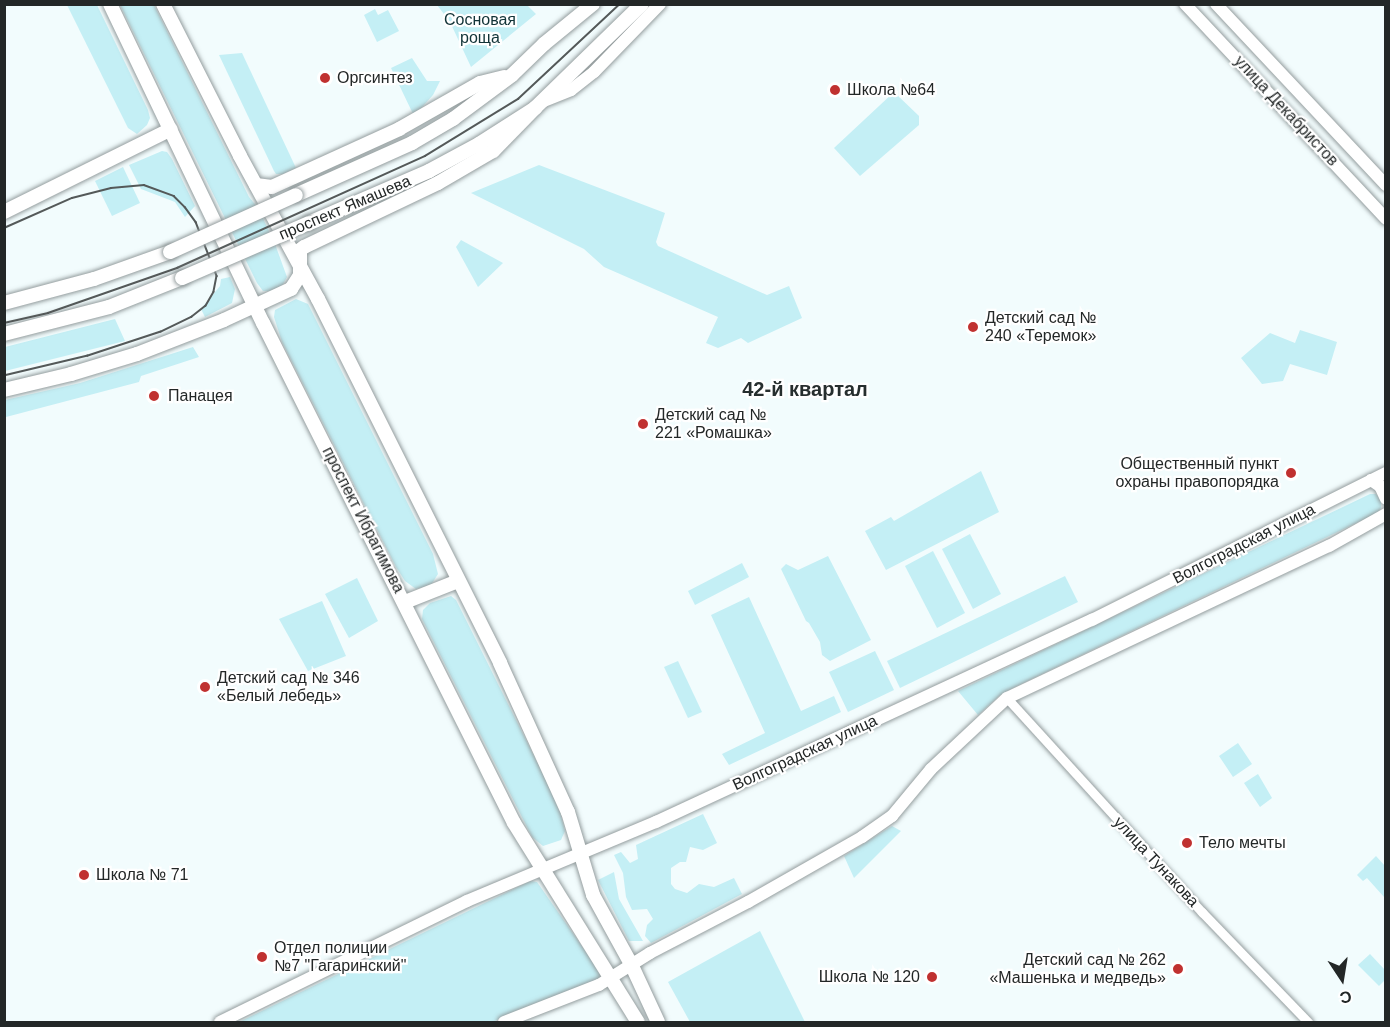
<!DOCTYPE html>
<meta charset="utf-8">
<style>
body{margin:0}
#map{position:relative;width:1390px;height:1027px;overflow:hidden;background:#f2fcfd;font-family:Helvetica,sans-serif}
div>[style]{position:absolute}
.green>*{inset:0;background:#c4eff5}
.roads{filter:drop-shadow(0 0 2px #949d9e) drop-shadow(0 0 2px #949d9e)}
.minor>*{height:9px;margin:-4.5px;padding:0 4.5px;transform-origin:4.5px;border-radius:4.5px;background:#fff}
.secondary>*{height:12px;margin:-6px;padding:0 6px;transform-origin:6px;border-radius:6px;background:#fff}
.primary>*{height:14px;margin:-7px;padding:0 7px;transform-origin:7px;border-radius:7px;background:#fff}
.tram>*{height:1.5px;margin:-0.75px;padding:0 0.75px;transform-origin:0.75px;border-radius:0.75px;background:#545959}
.bridges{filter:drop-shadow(0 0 2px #949d9e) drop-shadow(0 0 2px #949d9e)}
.primary-bridge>*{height:14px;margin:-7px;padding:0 7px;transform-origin:7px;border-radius:7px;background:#fff}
.dots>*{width:16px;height:16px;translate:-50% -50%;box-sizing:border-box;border:3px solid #fff;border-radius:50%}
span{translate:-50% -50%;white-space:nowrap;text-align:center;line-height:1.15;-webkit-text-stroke:4.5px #fff;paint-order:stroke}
.park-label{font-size:16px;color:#113337}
.poi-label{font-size:16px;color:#232727}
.left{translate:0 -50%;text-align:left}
.right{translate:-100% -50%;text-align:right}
.street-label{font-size:16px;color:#232727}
.quarter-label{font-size:20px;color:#262e2e;font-weight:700}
.frame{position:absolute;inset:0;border:6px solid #232727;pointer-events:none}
.north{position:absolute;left:1312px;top:949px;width:60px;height:60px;-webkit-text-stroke:4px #fff;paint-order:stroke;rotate:168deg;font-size:16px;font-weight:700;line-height:24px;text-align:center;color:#232727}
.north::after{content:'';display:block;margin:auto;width:21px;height:27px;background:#232727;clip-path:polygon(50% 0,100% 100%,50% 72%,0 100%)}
</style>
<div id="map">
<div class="green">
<div style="clip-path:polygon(67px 5px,97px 5px,148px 110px,150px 118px,147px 125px,137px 134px,128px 128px)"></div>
<div style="clip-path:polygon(120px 5px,154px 5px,249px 197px,258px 208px,275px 244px,287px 277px,282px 286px,270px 291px,263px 291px,257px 283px)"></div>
<div style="clip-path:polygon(437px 5px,527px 5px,536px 14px,471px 67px,450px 22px)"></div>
<div style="clip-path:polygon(375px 9px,378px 15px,388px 10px,399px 31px,377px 42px,364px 15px)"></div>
<div style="clip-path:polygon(242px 53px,296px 168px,283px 174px,276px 174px,274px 171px,219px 55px)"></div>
<div style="clip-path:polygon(412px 58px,427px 81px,440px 81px,433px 95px,414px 116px,391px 68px)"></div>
<div style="clip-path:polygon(894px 92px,919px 116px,919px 125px,860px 176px,834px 148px)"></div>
<div style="clip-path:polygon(162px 151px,167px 152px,172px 159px,195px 206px,185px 217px,175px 202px,141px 189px,129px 165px)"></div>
<div style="clip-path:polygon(539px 165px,665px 213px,656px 242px,658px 246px,767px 295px,789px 286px,802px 318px,748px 343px,741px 338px,718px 348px,706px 343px,718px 317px,604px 267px,584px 249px,471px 193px)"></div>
<div style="clip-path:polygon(123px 167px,140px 203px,112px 216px,95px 181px)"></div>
<div style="clip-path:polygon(461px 240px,503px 263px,478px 287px,456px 247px)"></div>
<div style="clip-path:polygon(230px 277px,235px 289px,232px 303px,205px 317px,201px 309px,220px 286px,221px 279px)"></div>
<div style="clip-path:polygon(296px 299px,308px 304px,433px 554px,438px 574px,431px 585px,416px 589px,405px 581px,396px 567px,282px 342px,274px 317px,275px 310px)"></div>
<div style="clip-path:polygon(115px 319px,125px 341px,5px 371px,5px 347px)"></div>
<div style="clip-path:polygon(1300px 330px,1337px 342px,1327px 375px,1290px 364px,1283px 381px,1262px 384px,1241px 358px,1270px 333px,1295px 343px)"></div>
<div style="clip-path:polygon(193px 347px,199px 357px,141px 376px,139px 382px,6px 417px,5px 415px,5px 400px,80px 383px)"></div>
<div style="clip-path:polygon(981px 471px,999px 512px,886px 570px,865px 531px,891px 517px,894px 521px)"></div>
<div style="clip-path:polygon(1370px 494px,1376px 494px,1381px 500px,1381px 508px,1377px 513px,1015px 687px,999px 696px,978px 715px,958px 691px)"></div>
<div style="clip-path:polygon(970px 534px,1001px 594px,973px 609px,942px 549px)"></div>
<div style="clip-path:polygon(933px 551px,965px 613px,937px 628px,905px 566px)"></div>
<div style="clip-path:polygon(828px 556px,871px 640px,830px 661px,822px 655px,820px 642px,809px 623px,806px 621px,781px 569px,786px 564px,798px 570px)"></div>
<div style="clip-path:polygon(742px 563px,749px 577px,695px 605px,688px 591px)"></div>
<div style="clip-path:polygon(1065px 576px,1078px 602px,900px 688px,887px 661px)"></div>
<div style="clip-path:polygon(357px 578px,378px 621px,349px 638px,325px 594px)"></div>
<div style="clip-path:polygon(451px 596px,456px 600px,546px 780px,560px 812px,565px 831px,561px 840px,543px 846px,532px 837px,422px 619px,423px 610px,430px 603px)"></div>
<div style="clip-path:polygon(749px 597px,801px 711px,834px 696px,841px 712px,729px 765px,722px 754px,765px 733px,711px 615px)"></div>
<div style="clip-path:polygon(322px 601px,346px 656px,308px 671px,279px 619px)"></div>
<div style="clip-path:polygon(875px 651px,894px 690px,848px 712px,829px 672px)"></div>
<div style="clip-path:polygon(678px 661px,702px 712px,688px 718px,664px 667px)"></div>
<div style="clip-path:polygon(1238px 743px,1252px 764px,1233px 777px,1219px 756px)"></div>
<div style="clip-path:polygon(1258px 774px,1272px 798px,1260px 807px,1244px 783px)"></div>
<div style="clip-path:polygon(703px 814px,717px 843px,703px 850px,690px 847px,686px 862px,680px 862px,671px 868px,671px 884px,675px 889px,687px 893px,699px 884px,714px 887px,734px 878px,742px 894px,651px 943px,645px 936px,647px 925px,653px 919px,647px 909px,632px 910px,626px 897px,623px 873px,614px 855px,621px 852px,630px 863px,638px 859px,636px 845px)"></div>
<div style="clip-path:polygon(892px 826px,901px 831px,854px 878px,844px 856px)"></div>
<div style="clip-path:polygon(1376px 856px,1385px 866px,1384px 897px,1367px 878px,1363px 881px,1357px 875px)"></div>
<div style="clip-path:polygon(614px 872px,619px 899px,643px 941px,629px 941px,598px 880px)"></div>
<div style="clip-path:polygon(530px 881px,537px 882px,600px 972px,600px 978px,596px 982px,492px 1022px,239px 1022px)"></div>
<div style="clip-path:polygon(760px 931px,805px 1022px,690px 1022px,668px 982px)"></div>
<div style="clip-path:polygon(1370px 954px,1385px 970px,1385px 980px,1379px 986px,1358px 965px)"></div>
</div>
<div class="roads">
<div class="minor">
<div style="left:1007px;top:698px;width:290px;rotate:47.7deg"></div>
<div style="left:1202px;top:912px;width:153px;rotate:46.1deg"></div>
</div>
<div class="secondary">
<div style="left:1185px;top:4px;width:294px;rotate:46.9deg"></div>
<div style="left:1216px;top:4px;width:248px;rotate:46.8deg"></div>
<div style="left:544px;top:101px;width:29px;rotate:-22deg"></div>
<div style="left:571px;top:90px;width:29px;rotate:-38deg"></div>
<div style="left:594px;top:72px;width:95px;rotate:-45.9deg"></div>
<div style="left:1371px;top:480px;width:11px;rotate:34deg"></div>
<div style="left:1380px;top:486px;width:14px;rotate:65deg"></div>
<div style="left:220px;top:1022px;width:275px;rotate:-26.1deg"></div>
<div style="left:467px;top:901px;width:205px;rotate:-22.7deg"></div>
<div style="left:656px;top:822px;width:481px;rotate:-24.9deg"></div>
<div style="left:1092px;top:620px;width:329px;rotate:-26.6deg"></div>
<div style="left:504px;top:1022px;width:102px;rotate:-21.3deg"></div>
<div style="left:599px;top:985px;width:60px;rotate:-32.1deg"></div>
<div style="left:650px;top:953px;width:110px;rotate:-27.5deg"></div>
<div style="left:748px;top:902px;width:131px;rotate:-29.7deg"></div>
<div style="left:862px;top:837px;width:37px;rotate:-35deg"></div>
<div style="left:892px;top:816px;width:61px;rotate:-50.3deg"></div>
<div style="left:931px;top:769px;width:104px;rotate:-43.1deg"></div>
<div style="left:1007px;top:698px;width:356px;rotate:-25.3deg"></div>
<div style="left:1329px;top:546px;width:65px;rotate:-29.3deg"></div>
</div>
<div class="primary">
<div style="left:110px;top:4px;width:354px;rotate:64.4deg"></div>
<div style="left:263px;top:323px;width:559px;rotate:63.34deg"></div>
<div style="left:514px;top:823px;width:234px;rotate:58.1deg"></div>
<div style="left:163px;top:4px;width:170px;rotate:63.1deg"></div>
<div style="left:240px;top:156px;width:163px;rotate:61.4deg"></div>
<div style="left:318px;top:299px;width:407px;rotate:63.4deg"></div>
<div style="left:500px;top:663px;width:164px;rotate:65.5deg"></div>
<div style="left:568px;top:812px;width:87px;rotate:73.2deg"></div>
<div style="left:593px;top:895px;width:81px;rotate:61.2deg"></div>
<div style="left:632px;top:966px;width:62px;rotate:65.1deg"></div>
<div style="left:256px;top:185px;width:16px;rotate:7deg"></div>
<div style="left:272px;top:187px;width:140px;rotate:-24.5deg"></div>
<div style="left:399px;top:129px;width:93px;rotate:-29.6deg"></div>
<div style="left:480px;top:83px;width:25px;rotate:-14deg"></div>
<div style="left:296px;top:195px;width:127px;rotate:-24.1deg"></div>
<div style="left:412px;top:143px;width:48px;rotate:-30.3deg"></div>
<div style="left:453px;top:119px;width:74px;rotate:-36.7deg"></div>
<div style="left:512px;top:75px;width:45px;rotate:-44.1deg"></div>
<div style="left:544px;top:44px;width:63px;rotate:-39.2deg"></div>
<div style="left:4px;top:212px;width:186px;rotate:-26.4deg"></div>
<div style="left:309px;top:223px;width:131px;rotate:-23.4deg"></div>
<div style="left:429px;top:171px;width:57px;rotate:-28.4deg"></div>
<div style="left:479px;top:144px;width:67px;rotate:-32.7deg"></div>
<div style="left:535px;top:108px;width:149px;rotate:-44.2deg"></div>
<div style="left:4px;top:303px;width:93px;rotate:-14.9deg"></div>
<div style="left:94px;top:279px;width:81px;rotate:-19.6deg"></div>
<div style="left:4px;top:334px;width:108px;rotate:-14.4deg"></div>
<div style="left:109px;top:307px;width:79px;rotate:-21.7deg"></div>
<div style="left:4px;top:390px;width:69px;rotate:-13.4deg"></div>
<div style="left:71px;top:374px;width:69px;rotate:-16.9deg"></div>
<div style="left:137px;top:354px;width:93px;rotate:-21.3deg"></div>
<div style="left:224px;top:320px;width:74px;rotate:-24.8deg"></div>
<div style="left:291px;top:289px;width:17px;rotate:-57deg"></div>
<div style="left:300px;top:275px;width:25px;rotate:-90deg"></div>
<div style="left:300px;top:250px;width:5px;rotate:-37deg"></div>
<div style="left:304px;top:247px;width:148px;rotate:-25.5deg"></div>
<div style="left:438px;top:183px;width:64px;rotate:-30.2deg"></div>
<div style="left:493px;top:151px;width:60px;rotate:-45.7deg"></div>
<div style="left:405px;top:602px;width:57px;rotate:-21.6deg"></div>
</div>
</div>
<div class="tram">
<div style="left:4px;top:228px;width:74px;rotate:-23.8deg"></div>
<div style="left:72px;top:198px;width:40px;rotate:-14.4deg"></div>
<div style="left:111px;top:188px;width:33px;rotate:-5deg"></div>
<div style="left:144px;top:185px;width:32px;rotate:20deg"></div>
<div style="left:174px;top:196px;width:16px;rotate:45deg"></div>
<div style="left:185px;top:207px;width:19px;rotate:54deg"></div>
<div style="left:196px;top:222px;width:58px;rotate:68.7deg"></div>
<div style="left:217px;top:276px;width:16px;rotate:101deg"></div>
<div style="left:214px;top:292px;width:16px;rotate:120deg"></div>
<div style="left:206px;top:306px;width:18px;rotate:142deg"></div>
<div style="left:192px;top:317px;width:34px;rotate:154deg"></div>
<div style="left:161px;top:332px;width:77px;rotate:161.8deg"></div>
<div style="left:88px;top:356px;width:86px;rotate:166.6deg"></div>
<div style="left:4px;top:323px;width:45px;rotate:-12.8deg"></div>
<div style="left:48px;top:313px;width:137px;rotate:-19.2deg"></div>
<div style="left:177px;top:268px;width:272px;rotate:-24.3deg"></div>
<div style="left:425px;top:156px;width:109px;rotate:-31.5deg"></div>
<div style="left:518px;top:99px;width:139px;rotate:-43deg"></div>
</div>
<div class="bridges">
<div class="primary-bridge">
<div style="left:170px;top:252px;width:138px;rotate:-24.3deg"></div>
<div style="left:182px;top:278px;width:138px;rotate:-23.4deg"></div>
</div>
</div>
<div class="dots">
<div style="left:325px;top:78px;background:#c03130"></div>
<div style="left:835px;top:90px;background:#c03130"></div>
<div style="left:973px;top:327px;background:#c03130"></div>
<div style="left:154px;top:396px;background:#c03130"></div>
<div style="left:643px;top:424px;background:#c03130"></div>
<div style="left:1291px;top:473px;background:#c03130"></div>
<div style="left:205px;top:687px;background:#c03130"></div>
<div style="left:1187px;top:843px;background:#c03130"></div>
<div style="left:84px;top:875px;background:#c03130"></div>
<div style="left:262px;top:957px;background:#c03130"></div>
<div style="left:1178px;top:969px;background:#c03130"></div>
<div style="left:932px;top:977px;background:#c03130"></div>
</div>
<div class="park-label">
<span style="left:480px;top:29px">Сосновая<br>роща</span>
</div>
<div class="poi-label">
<span class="left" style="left:337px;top:78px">Оргсинтез</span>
<span class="left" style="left:847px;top:90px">Школа №64</span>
<span class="left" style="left:985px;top:327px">Детский сад №<br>240 «Теремок»</span>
<span class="left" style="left:168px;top:396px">Панацея</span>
<span class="left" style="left:655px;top:424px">Детский сад №<br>221 «Ромашка»</span>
<span class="right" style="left:1279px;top:473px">Общественный пункт<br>охраны правопорядка</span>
<span class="left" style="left:217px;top:687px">Детский сад № 346<br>«Белый лебедь»</span>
<span class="left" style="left:1199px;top:843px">Тело мечты</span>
<span class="left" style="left:96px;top:875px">Школа № 71</span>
<span class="left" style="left:274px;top:957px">Отдел полиции<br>№7 "Гагаринский"</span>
<span class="right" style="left:1166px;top:969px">Детский сад № 262<br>«Машенька и медведь»</span>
<span class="right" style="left:920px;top:977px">Школа № 120</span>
</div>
<div class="street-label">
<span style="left:1286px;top:111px;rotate:47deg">улица Декабристов</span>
<span style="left:345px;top:208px;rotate:-23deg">проспект Ямашева</span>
<span style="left:363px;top:520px;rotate:63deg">проспект Ибрагимова</span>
<span style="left:1244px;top:544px;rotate:-27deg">Волгоградская улица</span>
<span style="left:805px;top:753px;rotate:-25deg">Волгоградская улица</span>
<span style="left:1156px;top:862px;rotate:47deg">улица Тунакова</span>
</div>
<div class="quarter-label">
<span style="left:805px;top:389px">42-й квартал</span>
</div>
<div class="frame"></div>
<div class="north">С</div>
</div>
